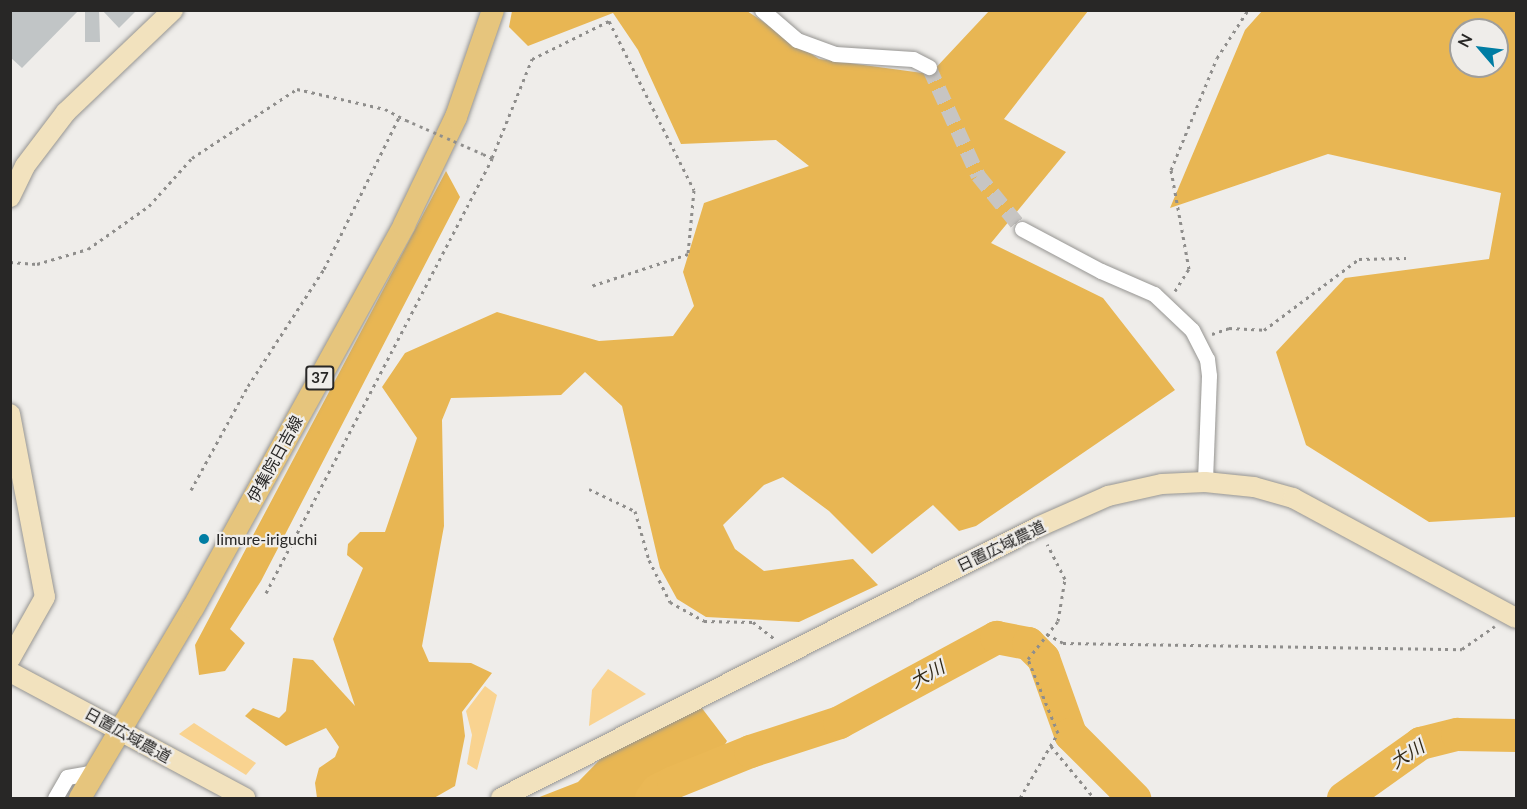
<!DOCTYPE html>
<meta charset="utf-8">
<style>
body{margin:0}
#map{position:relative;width:1527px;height:809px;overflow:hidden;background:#efedea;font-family:Lato,"Noto Sans JP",sans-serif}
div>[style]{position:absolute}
.green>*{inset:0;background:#f9d390}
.forest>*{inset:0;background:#e8b653}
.river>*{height:33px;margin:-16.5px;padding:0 16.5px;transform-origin:16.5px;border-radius:16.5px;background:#eab855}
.building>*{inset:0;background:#c1c5c6}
.street-tunnel>*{height:15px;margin-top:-7.5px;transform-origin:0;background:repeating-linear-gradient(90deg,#c7c5c3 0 15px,transparent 0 23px)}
.path>*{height:3px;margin-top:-1.5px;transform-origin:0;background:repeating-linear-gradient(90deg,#8f8e8c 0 3px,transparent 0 7.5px)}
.roads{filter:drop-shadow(0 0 2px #969592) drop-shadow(0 0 2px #969592)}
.street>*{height:15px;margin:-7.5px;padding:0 7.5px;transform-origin:7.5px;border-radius:7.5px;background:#fff}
.secondary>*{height:20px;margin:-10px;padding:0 10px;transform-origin:10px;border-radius:10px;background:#f2e2be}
.primary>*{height:22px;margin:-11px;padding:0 11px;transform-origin:11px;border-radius:11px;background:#e6c57d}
.path-bridge>*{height:3px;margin-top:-1.5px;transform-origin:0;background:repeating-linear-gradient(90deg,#8f8e8c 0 3px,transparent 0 7.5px)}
.dots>*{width:16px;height:16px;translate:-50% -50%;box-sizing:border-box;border:3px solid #efedea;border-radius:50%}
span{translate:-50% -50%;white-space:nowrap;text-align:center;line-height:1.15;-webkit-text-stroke:4.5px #efedea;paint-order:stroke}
.shield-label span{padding:2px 4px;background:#efedea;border:2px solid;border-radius:4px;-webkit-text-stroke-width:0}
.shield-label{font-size:15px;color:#282726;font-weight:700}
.street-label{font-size:16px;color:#282726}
.poi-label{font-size:16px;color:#282726}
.left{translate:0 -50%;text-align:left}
.water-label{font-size:18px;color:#312817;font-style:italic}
.frame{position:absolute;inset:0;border:12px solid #282726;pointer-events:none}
.north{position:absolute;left:1449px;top:18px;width:60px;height:60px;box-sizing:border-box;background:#efedea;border:2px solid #9f9e9c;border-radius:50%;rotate:298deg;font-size:16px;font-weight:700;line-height:24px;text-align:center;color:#282726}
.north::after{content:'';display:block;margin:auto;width:21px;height:27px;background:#007da3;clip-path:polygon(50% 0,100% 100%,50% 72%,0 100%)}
</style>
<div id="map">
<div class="green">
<div style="clip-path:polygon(608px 669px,646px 694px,589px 726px,592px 690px)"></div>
<div style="clip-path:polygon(485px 686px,497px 695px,477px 770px,467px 764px,472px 735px,466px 711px)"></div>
<div style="clip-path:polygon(194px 723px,256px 763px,246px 775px,179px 734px)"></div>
</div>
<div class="forest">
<div style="clip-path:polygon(512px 11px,747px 11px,819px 59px,930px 74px,989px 11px,1088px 11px,1004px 119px,1066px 152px,991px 243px,1103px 298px,1175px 390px,976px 526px,959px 531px,933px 505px,872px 554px,829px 511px,783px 477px,764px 485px,723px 525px,735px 549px,764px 571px,853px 559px,878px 585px,799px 622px,706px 617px,677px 599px,660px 568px,622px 406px,585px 372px,561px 395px,451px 398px,442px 420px,444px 526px,422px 646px,429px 662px,471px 663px,492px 673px,462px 712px,465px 736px,455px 786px,434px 798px,317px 798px,315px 783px,319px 768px,335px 757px,339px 747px,326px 728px,286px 746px,245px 716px,253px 708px,279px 718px,286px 711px,293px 658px,313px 660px,355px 706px,333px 639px,363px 568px,347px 555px,348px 544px,360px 532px,385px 532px,417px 438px,382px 387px,405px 353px,497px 312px,599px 341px,673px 336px,694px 306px,683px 272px,704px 203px,809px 166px,776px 140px,681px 144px,638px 50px,613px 13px,528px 46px,509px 27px)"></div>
<div style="clip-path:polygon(evenodd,1262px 11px,1516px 11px,1516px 517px,1429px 522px,1306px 445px,1276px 352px,1345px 278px,1489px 259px,1501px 193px,1328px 154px,1170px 208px,1245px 30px,1262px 11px,1461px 30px,1497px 30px,1497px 66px,1461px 66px,1461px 30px)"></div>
<div style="clip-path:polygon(446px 171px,460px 197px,261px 581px,230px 629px,245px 643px,225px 671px,199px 675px,195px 645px)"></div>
<div style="clip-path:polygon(698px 703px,727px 741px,721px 751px,643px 790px,635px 798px,537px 798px,578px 782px,626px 733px)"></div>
</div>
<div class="river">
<div style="left:651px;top:798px;width:10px;rotate:-53deg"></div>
<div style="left:657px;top:790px;width:18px;rotate:-27deg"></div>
<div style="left:673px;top:782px;width:83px;rotate:-21.9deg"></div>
<div style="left:750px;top:751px;width:94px;rotate:-18deg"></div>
<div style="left:839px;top:722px;width:179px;rotate:-28.4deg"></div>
<div style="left:996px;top:637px;width:33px;rotate:11deg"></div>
<div style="left:1028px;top:643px;width:21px;rotate:45deg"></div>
<div style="left:1043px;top:658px;width:81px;rotate:70.4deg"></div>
<div style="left:1070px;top:734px;width:91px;rotate:45deg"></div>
<div style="left:1343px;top:798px;width:95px;rotate:-35.5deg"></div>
<div style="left:1420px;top:743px;width:38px;rotate:-14deg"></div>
<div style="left:1457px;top:734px;width:59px;rotate:1deg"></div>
</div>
<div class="building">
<div style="clip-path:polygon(10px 10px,79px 10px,22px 68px,10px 57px)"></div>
<div style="clip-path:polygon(85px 10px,99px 10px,100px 42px,85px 42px)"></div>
<div style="clip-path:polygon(102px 10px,137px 10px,119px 28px)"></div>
</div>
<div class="street-tunnel">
<div style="left:929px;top:67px;width:119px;rotate:65.6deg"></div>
<div style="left:978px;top:175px;width:70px;rotate:50.8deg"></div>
</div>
<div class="path">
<div style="left:483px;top:154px;width:10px;rotate:24deg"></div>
<div style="left:10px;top:262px;width:27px;rotate:4deg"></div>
<div style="left:37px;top:264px;width:53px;rotate:-16.4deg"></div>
<div style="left:88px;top:249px;width:75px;rotate:-35.2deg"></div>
<div style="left:149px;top:206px;width:64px;rotate:-48.1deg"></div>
<div style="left:192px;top:158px;width:126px;rotate:-33.3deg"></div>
<div style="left:297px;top:89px;width:90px;rotate:12.8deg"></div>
<div style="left:385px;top:109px;width:24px;rotate:28deg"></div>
<div style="left:1175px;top:291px;width:26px;rotate:-58deg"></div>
<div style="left:1189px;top:269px;width:101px;rotate:-100.3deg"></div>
<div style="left:1171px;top:170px;width:121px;rotate:-67.7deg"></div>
<div style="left:1217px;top:58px;width:57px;rotate:-57.1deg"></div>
<div style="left:1212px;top:334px;width:18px;rotate:-19deg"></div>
<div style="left:1229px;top:328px;width:35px;rotate:3deg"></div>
<div style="left:1264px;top:330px;width:119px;rotate:-36.8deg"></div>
<div style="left:1359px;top:259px;width:47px;rotate:-1.2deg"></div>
<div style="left:589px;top:489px;width:51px;rotate:25.6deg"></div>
<div style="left:635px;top:511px;width:51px;rotate:74.1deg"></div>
<div style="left:649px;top:560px;width:47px;rotate:63.4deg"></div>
<div style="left:670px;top:602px;width:39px;rotate:29deg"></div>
<div style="left:704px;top:621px;width:49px;rotate:1.2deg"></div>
<div style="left:753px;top:622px;width:28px;rotate:38deg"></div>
<div style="left:191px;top:490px;width:119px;rotate:-61.3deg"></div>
<div style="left:248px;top:386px;width:140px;rotate:-57deg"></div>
<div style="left:324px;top:269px;width:169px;rotate:-63.7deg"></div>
<div style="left:266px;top:593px;width:490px;rotate:-62.5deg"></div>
<div style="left:492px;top:158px;width:107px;rotate:-68deg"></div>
<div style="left:532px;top:59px;width:86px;rotate:-26.3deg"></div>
<div style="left:609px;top:21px;width:189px;rotate:63.3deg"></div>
<div style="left:694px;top:190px;width:64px;rotate:95.4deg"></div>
<div style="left:688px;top:254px;width:102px;rotate:161.7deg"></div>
<div style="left:1047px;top:634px;width:18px;rotate:29deg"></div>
<div style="left:1063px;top:643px;width:399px;rotate:0.9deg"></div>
<div style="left:1462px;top:649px;width:40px;rotate:-34.9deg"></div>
<div style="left:1051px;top:746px;width:67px;rotate:50.4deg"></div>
<div style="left:1020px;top:798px;width:75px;rotate:-59.7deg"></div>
<div style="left:1058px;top:733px;width:80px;rotate:-112.1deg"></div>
<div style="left:1028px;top:659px;width:48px;rotate:-51.7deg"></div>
<div style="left:1058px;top:621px;width:43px;rotate:-80.5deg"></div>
<div style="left:1065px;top:579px;width:39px;rotate:-117deg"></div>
</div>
<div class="roads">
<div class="street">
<div style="left:762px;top:10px;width:46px;rotate:40.6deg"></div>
<div style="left:797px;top:40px;width:40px;rotate:20.2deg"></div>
<div style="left:835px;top:54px;width:78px;rotate:3.7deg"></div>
<div style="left:913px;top:59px;width:18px;rotate:27deg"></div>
<div style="left:1022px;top:229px;width:89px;rotate:28deg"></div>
<div style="left:1101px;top:271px;width:58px;rotate:23.5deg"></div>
<div style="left:1154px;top:294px;width:52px;rotate:43.5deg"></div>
<div style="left:1192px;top:330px;width:33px;rotate:63deg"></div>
<div style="left:1207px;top:359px;width:17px;rotate:83deg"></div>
<div style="left:1209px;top:376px;width:106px;rotate:92.2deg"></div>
<div style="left:55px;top:798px;width:24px;rotate:-60deg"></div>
<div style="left:67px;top:777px;width:29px;rotate:-10deg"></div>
</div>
<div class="secondary">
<div style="left:10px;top:197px;width:34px;rotate:-64deg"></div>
<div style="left:25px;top:166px;width:68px;rotate:-52.8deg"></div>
<div style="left:66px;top:112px;width:148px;rotate:-43.6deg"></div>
<div style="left:10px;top:414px;width:186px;rotate:79.2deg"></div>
<div style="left:45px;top:597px;width:71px;rotate:119.4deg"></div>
<div style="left:10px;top:672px;width:267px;rotate:28.2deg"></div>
<div style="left:501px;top:798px;width:602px;rotate:-26.78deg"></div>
<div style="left:1038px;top:527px;width:77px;rotate:-23.9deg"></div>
<div style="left:1108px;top:496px;width:55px;rotate:-12.5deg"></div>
<div style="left:1162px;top:484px;width:43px;rotate:-2.7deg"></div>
<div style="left:1205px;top:482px;width:49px;rotate:5.8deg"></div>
<div style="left:1254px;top:487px;width:41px;rotate:15.8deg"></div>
<div style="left:1293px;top:498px;width:253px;rotate:28.3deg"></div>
</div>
<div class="primary">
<div style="left:80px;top:798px;width:221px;rotate:-59.3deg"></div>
<div style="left:193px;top:608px;width:437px;rotate:-61.1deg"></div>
<div style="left:404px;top:225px;width:120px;rotate:-64.3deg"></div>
<div style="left:456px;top:117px;width:113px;rotate:-70.9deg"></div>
</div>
</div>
<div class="path-bridge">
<div style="left:406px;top:120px;width:84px;rotate:23.8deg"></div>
</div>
<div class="dots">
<div style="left:204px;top:539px;background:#007da3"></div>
</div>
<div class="shield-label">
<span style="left:320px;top:378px">37</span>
</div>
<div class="street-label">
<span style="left:275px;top:459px;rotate:-61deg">伊集院日吉線</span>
<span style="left:1001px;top:546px;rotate:-26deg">日置広域農道</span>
<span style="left:128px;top:735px;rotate:29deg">日置広域農道</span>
</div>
<div class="poi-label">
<span class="left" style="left:216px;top:539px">Iimure-iriguchi</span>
</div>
<div class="water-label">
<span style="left:927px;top:674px;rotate:-29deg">大川</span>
<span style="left:1407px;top:754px;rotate:-32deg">大川</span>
</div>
<div class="frame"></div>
<div class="north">N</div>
</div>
